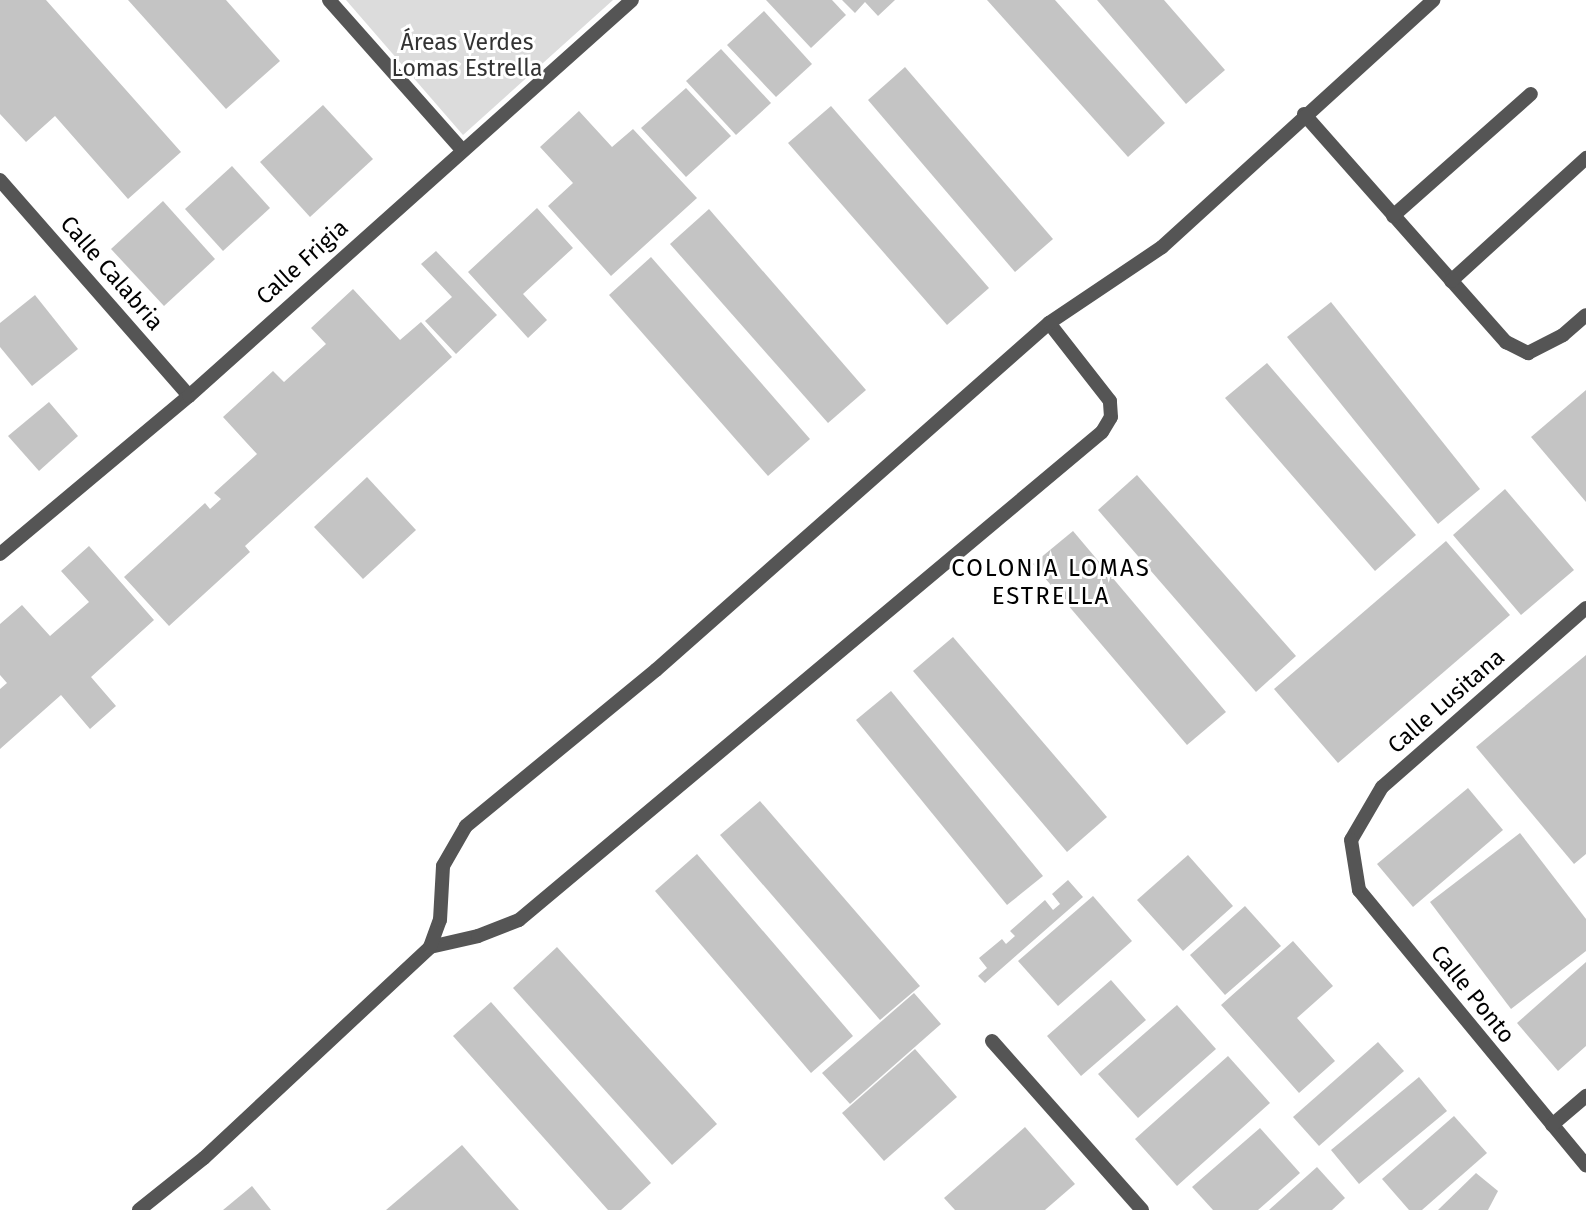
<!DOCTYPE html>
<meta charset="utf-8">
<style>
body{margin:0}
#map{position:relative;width:1586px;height:1210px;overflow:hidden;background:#fff;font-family:"Fira Sans",sans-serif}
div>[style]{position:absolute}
.green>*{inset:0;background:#dcdcdc}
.building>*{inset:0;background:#c4c4c4}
.service>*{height:14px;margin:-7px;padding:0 7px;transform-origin:7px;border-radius:7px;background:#555}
.minor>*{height:14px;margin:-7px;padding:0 7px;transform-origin:7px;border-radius:7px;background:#555}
span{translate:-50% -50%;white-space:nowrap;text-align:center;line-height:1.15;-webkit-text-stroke:6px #fff;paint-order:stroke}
.park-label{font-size:23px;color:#333}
.street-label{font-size:23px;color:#000}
.neighbourhood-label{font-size:24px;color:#000;letter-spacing:2px}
</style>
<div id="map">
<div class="green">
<div style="clip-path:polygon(346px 0,613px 0,463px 135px)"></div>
</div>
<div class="building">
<div style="clip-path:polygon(0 0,46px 0,181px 152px,128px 199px,55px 116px,26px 142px,0 114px)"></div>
<div style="clip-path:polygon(128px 0,226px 0,280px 61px,226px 109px)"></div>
<div style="clip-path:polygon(766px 0,832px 0,846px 15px,811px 48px)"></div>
<div style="clip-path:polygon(842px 0,895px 0,878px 16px,865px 2px,855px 13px)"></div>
<div style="clip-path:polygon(987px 0,1055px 0,1165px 123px,1128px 157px)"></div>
<div style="clip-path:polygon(1097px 0,1164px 0,1225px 70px,1186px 104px)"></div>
<div style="clip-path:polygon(764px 11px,812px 64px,776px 97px,727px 45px)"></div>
<div style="clip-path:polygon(721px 49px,771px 103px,736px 135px,686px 81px)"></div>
<div style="clip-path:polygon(905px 67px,1053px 239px,1015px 272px,868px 100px)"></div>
<div style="clip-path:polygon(686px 88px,731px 136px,686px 177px,641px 128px)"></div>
<div style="clip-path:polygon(323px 105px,373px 159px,310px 217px,260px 162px)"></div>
<div style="clip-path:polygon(831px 106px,989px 288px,947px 325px,788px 143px)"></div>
<div style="clip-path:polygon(579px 111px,612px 147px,633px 129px,697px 198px,611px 276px,548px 206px,573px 183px,540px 147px)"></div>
<div style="clip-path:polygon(232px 166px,270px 208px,223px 251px,185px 209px)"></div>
<div style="clip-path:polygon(163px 201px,215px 259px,164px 306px,111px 249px)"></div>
<div style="clip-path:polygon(537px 208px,573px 248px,523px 294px,547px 320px,528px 338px,468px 272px)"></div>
<div style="clip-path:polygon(709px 209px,866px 390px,828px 423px,670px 244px)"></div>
<div style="clip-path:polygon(436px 251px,497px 315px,456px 354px,425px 321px,452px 297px,421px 264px)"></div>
<div style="clip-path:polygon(651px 257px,810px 439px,768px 476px,609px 295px)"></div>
<div style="clip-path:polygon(353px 289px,400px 340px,421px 322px,452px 357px,245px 546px,250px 552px,169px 626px,124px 577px,205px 503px,210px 509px,221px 499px,214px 493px,257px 454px,223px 417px,273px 371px,284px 382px,326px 344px,311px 328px)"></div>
<div style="clip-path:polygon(35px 295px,78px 349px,32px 386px,0 347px,0 323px)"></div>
<div style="clip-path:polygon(1331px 302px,1480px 489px,1438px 524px,1287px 337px)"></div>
<div style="clip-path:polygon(1267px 363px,1416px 535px,1375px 571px,1225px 398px)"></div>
<div style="clip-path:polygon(1586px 390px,1586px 502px,1531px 437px)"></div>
<div style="clip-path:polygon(49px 402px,78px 436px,39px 471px,8px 436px)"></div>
<div style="clip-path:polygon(1137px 475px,1296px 656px,1256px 692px,1098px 510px)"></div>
<div style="clip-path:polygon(367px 477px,416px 530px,363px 579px,314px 527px)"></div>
<div style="clip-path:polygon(1505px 489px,1574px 570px,1521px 615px,1453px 535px)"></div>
<div style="clip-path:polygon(1073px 531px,1226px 712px,1187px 745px,1033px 564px)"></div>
<div style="clip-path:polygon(1446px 541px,1510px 615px,1338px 763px,1274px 689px)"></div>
<div style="clip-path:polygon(89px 546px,154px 620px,91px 677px,116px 706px,90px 729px,61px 695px,0 749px,0 689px,7px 683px,0 675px,0 624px,22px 605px,50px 636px,89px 602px,61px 571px)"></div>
<div style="clip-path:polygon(953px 637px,1107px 817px,1067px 852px,913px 671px)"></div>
<div style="clip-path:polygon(1586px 655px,1586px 854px,1574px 864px,1476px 747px)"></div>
<div style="clip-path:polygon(891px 691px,1043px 876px,1007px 905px,856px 720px)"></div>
<div style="clip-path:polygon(1468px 788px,1503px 830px,1413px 907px,1377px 864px)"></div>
<div style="clip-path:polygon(760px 801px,920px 986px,880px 1020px,720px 835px)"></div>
<div style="clip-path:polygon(1520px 833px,1586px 919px,1586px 951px,1511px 1009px,1430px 902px)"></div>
<div style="clip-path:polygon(697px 854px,853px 1036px,811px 1073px,655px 891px)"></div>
<div style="clip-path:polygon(1188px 855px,1233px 906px,1183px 951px,1137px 900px)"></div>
<div style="clip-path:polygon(1068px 880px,1083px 897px,985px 983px,978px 976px,987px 968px,979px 958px,1002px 939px,1006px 944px,1015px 936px,1010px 931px,1045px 900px,1053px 910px,1060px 904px,1052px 894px)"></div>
<div style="clip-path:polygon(1093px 896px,1132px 941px,1058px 1006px,1018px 961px)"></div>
<div style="clip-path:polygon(1245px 906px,1281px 946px,1225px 995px,1190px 955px)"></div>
<div style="clip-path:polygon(1293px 941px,1333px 986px,1297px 1018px,1335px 1061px,1299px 1093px,1221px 1005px)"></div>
<div style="clip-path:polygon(557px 947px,717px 1124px,672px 1165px,513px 988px)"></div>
<div style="clip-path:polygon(1586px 962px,1586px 1046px,1558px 1071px,1517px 1023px)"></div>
<div style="clip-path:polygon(1111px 980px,1146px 1020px,1081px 1076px,1047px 1036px)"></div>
<div style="clip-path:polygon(914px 993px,941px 1024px,850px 1104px,822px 1073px)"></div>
<div style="clip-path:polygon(491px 1002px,651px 1183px,621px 1210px,608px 1210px,453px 1036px)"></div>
<div style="clip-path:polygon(1177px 1005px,1216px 1049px,1138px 1118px,1098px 1074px)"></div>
<div style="clip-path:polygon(1378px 1042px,1404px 1071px,1319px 1146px,1293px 1117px)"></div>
<div style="clip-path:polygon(915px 1049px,957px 1097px,884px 1161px,842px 1113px)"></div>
<div style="clip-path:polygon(1228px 1056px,1270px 1103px,1177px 1186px,1135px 1139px)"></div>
<div style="clip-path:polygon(1419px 1077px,1447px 1111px,1359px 1184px,1331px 1150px)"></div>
<div style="clip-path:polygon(1454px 1116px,1487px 1153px,1422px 1210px,1409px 1210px,1382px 1179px)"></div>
<div style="clip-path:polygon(1025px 1127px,1075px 1184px,1045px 1210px,955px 1210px,944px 1198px)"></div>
<div style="clip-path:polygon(1260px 1128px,1300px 1173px,1258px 1210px,1213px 1210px,1192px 1187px)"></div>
<div style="clip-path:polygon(462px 1145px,519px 1210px,386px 1210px)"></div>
<div style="clip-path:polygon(1317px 1167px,1345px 1198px,1332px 1210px,1269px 1210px)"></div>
<div style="clip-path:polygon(1476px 1173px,1498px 1191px,1488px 1210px,1438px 1210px)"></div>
<div style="clip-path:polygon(252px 1186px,271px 1210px,223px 1210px)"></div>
</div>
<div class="service">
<div style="left:1304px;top:114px;width:305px;rotate:48.5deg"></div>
<div style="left:1506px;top:342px;width:25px;rotate:27deg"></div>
<div style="left:1528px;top:353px;width:39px;rotate:-27deg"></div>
<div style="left:1563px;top:335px;width:30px;rotate:-41deg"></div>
<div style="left:1393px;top:216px;width:184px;rotate:-41.5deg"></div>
<div style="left:1451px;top:281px;width:183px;rotate:-42.3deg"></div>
</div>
<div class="minor">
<div style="left:329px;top:0;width:200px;rotate:48.4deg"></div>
<div style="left:0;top:180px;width:287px;rotate:48.8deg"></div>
<div style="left:0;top:554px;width:246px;rotate:-39.9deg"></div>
<div style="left:189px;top:396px;width:594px;rotate:-41.79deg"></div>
<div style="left:1586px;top:608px;width:271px;rotate:138.7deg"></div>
<div style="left:1382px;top:787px;width:61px;rotate:120.3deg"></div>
<div style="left:1351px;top:840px;width:51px;rotate:80.9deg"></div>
<div style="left:1359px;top:890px;width:357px;rotate:50.5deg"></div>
<div style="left:430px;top:947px;width:49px;rotate:-12.9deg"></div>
<div style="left:478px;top:936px;width:44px;rotate:-21.3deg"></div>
<div style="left:519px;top:920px;width:760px;rotate:-39.93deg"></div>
<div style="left:1102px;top:432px;width:17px;rotate:-59deg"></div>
<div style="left:1111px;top:417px;width:16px;rotate:-94deg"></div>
<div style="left:1110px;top:401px;width:99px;rotate:-128deg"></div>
<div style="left:992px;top:1041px;width:226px;rotate:48.4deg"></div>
<div style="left:1552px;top:1125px;width:45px;rotate:-40.5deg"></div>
<div style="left:139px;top:1210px;width:83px;rotate:-38.7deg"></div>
<div style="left:204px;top:1158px;width:309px;rotate:-43deg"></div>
<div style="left:430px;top:947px;width:29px;rotate:-70deg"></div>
<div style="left:440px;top:920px;width:54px;rotate:-86.8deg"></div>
<div style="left:443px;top:866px;width:46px;rotate:-60.1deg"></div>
<div style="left:466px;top:826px;width:246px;rotate:-39.4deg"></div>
<div style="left:656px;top:670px;width:524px;rotate:-41.44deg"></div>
<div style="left:1049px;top:323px;width:136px;rotate:-33.9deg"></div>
<div style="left:1162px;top:247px;width:367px;rotate:-42.3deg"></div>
</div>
<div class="park-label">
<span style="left:467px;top:55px">Áreas Verdes<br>Lomas Estrella</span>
</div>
<div class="street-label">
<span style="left:302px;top:262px;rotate:-42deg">Calle Frigia</span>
<span style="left:112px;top:273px;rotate:49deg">Calle Calabria</span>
<span style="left:1446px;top:701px;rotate:-41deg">Calle Lusitana</span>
<span style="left:1473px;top:994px;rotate:51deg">Calle Ponto</span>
</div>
<div class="neighbourhood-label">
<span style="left:1051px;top:583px">COLONIA LOMAS<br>ESTRELLA</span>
</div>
</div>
